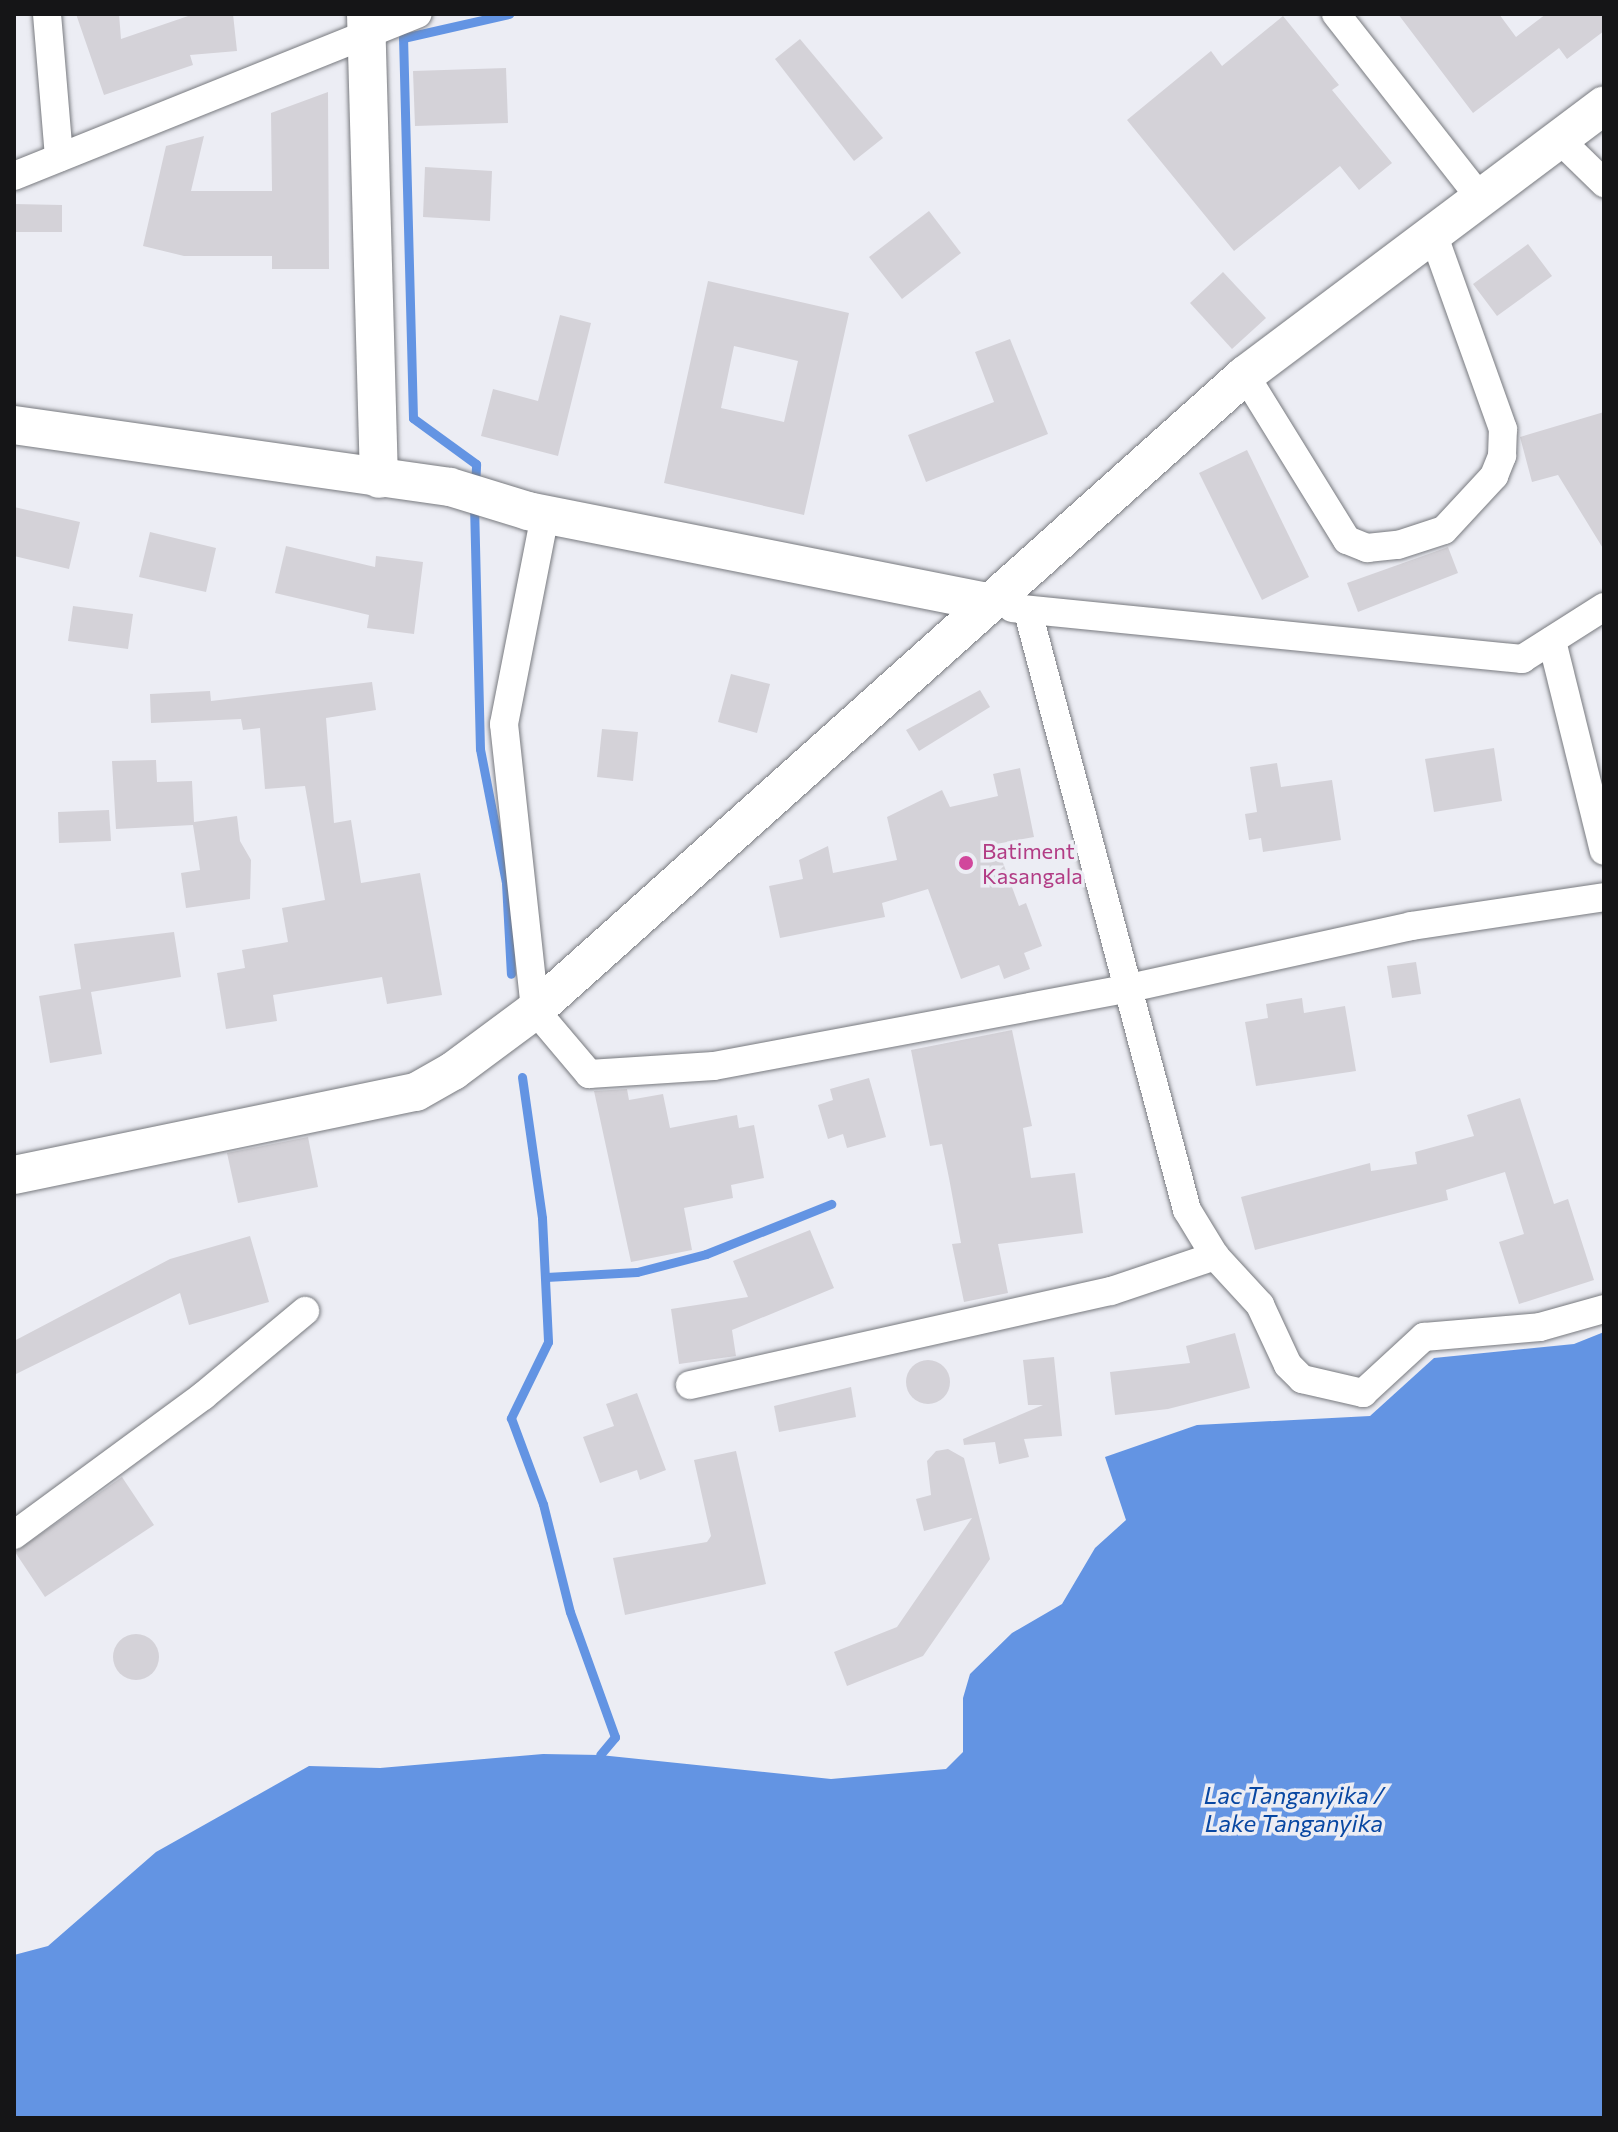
<!DOCTYPE html>
<style>
body{margin:0}
#map{position:relative;width:1618px;height:2132px;overflow:hidden;background:#ecedf4;font-family:Commissioner,sans-serif}
div>[style]{position:absolute}
.water>*{inset:0;background:#6394e3}
.stream>*{height:9px;margin:-4.5px;padding:0 4.5px;transform-origin:4.5px;border-radius:4.5px;background:#6394e3}
.building>*{inset:0;background:#d4d2d8}
.round{border-radius:50%}
.roads{filter:drop-shadow(0 0 2px #787a7f) drop-shadow(0 0 2px #787a7f)}
.street>*{height:28px;margin:-14px;padding:0 14px;transform-origin:14px;border-radius:14px;background:#fff}
.secondary>*{height:38px;margin:-19px;padding:0 19px;transform-origin:19px;border-radius:19px;background:#fff}
.dots>*{width:22px;height:22px;translate:-50% -50%;box-sizing:border-box;border:4px solid #ecedf4;border-radius:50%}
span{translate:-50% -50%;white-space:nowrap;text-align:center;line-height:1.15;-webkit-text-stroke:7px #ecedf4;paint-order:stroke}
.hotel-label{font-size:22px;color:#b23c85}
.left{translate:0 -50%;text-align:left}
.water-label{font-size:24px;color:#0847a2;font-style:italic}
.frame{position:absolute;inset:0;border:16px solid #151517;pointer-events:none}
</style>
<div id="map">
<div class="water">
<div style="clip-path:polygon(1604px 1332px,1604px 2118px,14px 2118px,14px 1955px,48px 1946px,156px 1852px,309px 1766px,380px 1768px,543px 1754px,600px 1755px,831px 1779px,946px 1769px,963px 1752px,963px 1698px,970px 1674px,1012px 1633px,1062px 1604px,1095px 1548px,1126px 1520px,1105px 1457px,1197px 1425px,1370px 1416px,1434px 1358px,1574px 1344px)"></div>
</div>
<div class="stream">
<div style="left:475px;top:486px;width:22px;rotate:-87deg"></div>
<div style="left:476px;top:464px;width:78px;rotate:-143.9deg"></div>
<div style="left:413px;top:418px;width:380px;rotate:-91.5deg"></div>
<div style="left:403px;top:38px;width:109px;rotate:-12.8deg"></div>
<div style="left:474px;top:504px;width:245px;rotate:88.6deg"></div>
<div style="left:480px;top:749px;width:136px;rotate:79deg"></div>
<div style="left:506px;top:883px;width:91px;rotate:86.9deg"></div>
<div style="left:522px;top:1077px;width:142px;rotate:81.9deg"></div>
<div style="left:542px;top:1218px;width:124px;rotate:87.2deg"></div>
<div style="left:548px;top:1342px;width:85px;rotate:116deg"></div>
<div style="left:511px;top:1418px;width:92px;rotate:69.6deg"></div>
<div style="left:543px;top:1504px;width:111px;rotate:76deg"></div>
<div style="left:570px;top:1612px;width:133px;rotate:70.2deg"></div>
<div style="left:615px;top:1737px;width:23px;rotate:130deg"></div>
<div style="left:546px;top:1277px;width:91px;rotate:-3.1deg"></div>
<div style="left:637px;top:1272px;width:71px;rotate:-14.6deg"></div>
<div style="left:706px;top:1254px;width:135px;rotate:-21.8deg"></div>
</div>
<div class="building">
<div style="clip-path:polygon(76px 14px,119px 14px,121px 39px,194px 14px,233px 14px,237px 51px,190px 55px,193px 65px,104px 95px)"></div>
<div style="clip-path:polygon(1398px 14px,1499px 14px,1516px 37px,1546px 14px,1604px 14px,1604px 31px,1567px 59px,1559px 48px,1473px 113px)"></div>
<div style="clip-path:polygon(1283px 16px,1339px 85px,1332px 90px,1392px 163px,1359px 190px,1340px 166px,1234px 251px,1127px 120px,1211px 51px,1222px 66px)"></div>
<div style="clip-path:polygon(800px 39px,883px 138px,854px 161px,775px 59px)"></div>
<div style="clip-path:polygon(506px 68px,508px 123px,415px 126px,413px 71px)"></div>
<div style="clip-path:polygon(328px 92px,329px 269px,272px 269px,272px 256px,184px 256px,143px 246px,166px 146px,204px 136px,191px 191px,272px 191px,271px 113px)"></div>
<div style="clip-path:polygon(425px 167px,492px 171px,490px 221px,423px 217px)"></div>
<div style="clip-path:polygon(14px 204px,62px 205px,62px 232px,14px 232px)"></div>
<div style="clip-path:polygon(929px 211px,961px 253px,902px 299px,869px 257px)"></div>
<div style="clip-path:polygon(1528px 244px,1552px 276px,1497px 316px,1473px 284px)"></div>
<div style="clip-path:polygon(1223px 272px,1266px 318px,1232px 349px,1190px 303px)"></div>
<div style="clip-path:polygon(evenodd,708px 281px,849px 313px,804px 515px,664px 483px,708px 281px,734px 346px,798px 361px,784px 422px,721px 408px,734px 346px)"></div>
<div style="clip-path:polygon(560px 315px,591px 323px,558px 456px,481px 436px,493px 389px,538px 401px)"></div>
<div style="clip-path:polygon(1010px 339px,1048px 434px,926px 482px,908px 435px,994px 402px,975px 352px)"></div>
<div style="clip-path:polygon(1604px 412px,1604px 550px,1558px 475px,1532px 482px,1520px 437px)"></div>
<div style="clip-path:polygon(1247px 450px,1309px 577px,1262px 600px,1199px 473px)"></div>
<div style="clip-path:polygon(14px 507px,80px 522px,69px 569px,14px 556px)"></div>
<div style="clip-path:polygon(150px 532px,216px 548px,206px 592px,139px 577px)"></div>
<div style="clip-path:polygon(286px 546px,375px 567px,376px 556px,423px 562px,414px 634px,367px 628px,369px 615px,275px 593px)"></div>
<div style="clip-path:polygon(1448px 547px,1458px 573px,1358px 612px,1347px 583px)"></div>
<div style="clip-path:polygon(73px 606px,133px 614px,128px 649px,68px 641px)"></div>
<div style="clip-path:polygon(731px 674px,770px 684px,757px 733px,718px 722px)"></div>
<div style="clip-path:polygon(372px 682px,376px 710px,326px 718px,334px 823px,351px 820px,361px 883px,420px 873px,442px 995px,387px 1004px,382px 977px,273px 995px,277px 1021px,226px 1029px,217px 973px,245px 968px,242px 950px,288px 942px,282px 908px,325px 900px,305px 786px,265px 789px,260px 728px,243px 730px,241px 719px,151px 723px,150px 694px,210px 691px,211px 701px)"></div>
<div style="clip-path:polygon(980px 690px,990px 707px,919px 751px,906px 730px)"></div>
<div style="clip-path:polygon(602px 729px,638px 732px,633px 781px,597px 777px)"></div>
<div style="clip-path:polygon(1494px 748px,1502px 801px,1434px 812px,1425px 759px)"></div>
<div style="clip-path:polygon(156px 760px,157px 782px,192px 781px,194px 822px,237px 816px,240px 841px,251px 860px,250px 899px,186px 908px,181px 873px,200px 870px,193px 825px,116px 829px,112px 761px)"></div>
<div style="clip-path:polygon(1277px 763px,1281px 787px,1332px 780px,1341px 840px,1263px 852px,1261px 838px,1249px 840px,1245px 814px,1257px 812px,1250px 767px)"></div>
<div style="clip-path:polygon(1020px 768px,1034px 837px,996px 844px,1019px 906px,1026px 903px,1042px 946px,1024px 953px,1030px 969px,1004px 979px,999px 965px,961px 979px,928px 889px,882px 903px,885px 917px,780px 938px,769px 886px,803px 879px,799px 860px,828px 846px,833px 873px,897px 860px,887px 817px,942px 790px,950px 807px,998px 796px,993px 774px)"></div>
<div style="clip-path:polygon(109px 810px,111px 841px,59px 843px,58px 812px)"></div>
<div style="clip-path:polygon(174px 932px,181px 977px,91px 992px,102px 1054px,50px 1063px,39px 996px,81px 989px,74px 944px)"></div>
<div style="clip-path:polygon(1416px 962px,1421px 994px,1392px 998px,1387px 966px)"></div>
<div style="clip-path:polygon(1302px 998px,1304px 1013px,1345px 1006px,1356px 1071px,1256px 1086px,1245px 1022px,1268px 1018px,1266px 1004px)"></div>
<div style="clip-path:polygon(1012px 1030px,1032px 1126px,1023px 1128px,1031px 1178px,1075px 1173px,1083px 1233px,998px 1244px,1008px 1293px,964px 1302px,952px 1244px,961px 1243px,949px 1178px,942px 1144px,930px 1146px,911px 1050px)"></div>
<div style="clip-path:polygon(869px 1078px,886px 1137px,847px 1148px,843px 1134px,828px 1139px,818px 1105px,833px 1100px,830px 1089px)"></div>
<div style="clip-path:polygon(627px 1089px,629px 1100px,663px 1094px,670px 1128px,737px 1115px,739px 1128px,754px 1125px,764px 1178px,731px 1185px,733px 1198px,684px 1208px,692px 1250px,631px 1262px,594px 1091px)"></div>
<div style="clip-path:polygon(1520px 1098px,1554px 1204px,1568px 1199px,1594px 1280px,1519px 1304px,1499px 1242px,1524px 1234px,1505px 1172px,1446px 1190px,1448px 1200px,1255px 1250px,1241px 1197px,1370px 1163px,1371px 1171px,1417px 1164px,1415px 1152px,1474px 1136px,1467px 1115px)"></div>
<div style="clip-path:polygon(308px 1137px,318px 1187px,238px 1203px,227px 1153px)"></div>
<div style="clip-path:polygon(810px 1230px,834px 1288px,732px 1330px,736px 1356px,679px 1364px,671px 1309px,748px 1297px,733px 1261px)"></div>
<div style="clip-path:polygon(250px 1236px,269px 1302px,189px 1325px,180px 1293px,14px 1375px,14px 1341px,170px 1259px)"></div>
<div style="clip-path:polygon(1235px 1333px,1250px 1388px,1168px 1409px,1115px 1415px,1110px 1372px,1190px 1363px,1186px 1346px)"></div>
<div style="clip-path:polygon(1054px 1357px,1062px 1436px,1024px 1439px,1029px 1457px,999px 1464px,995px 1442px,964px 1445px,963px 1439px,1043px 1405px,1028px 1405px,1023px 1360px)"></div>
<div class="round" style="left:906px;top:1360px;width:44px;height:44px"></div>
<div style="clip-path:polygon(851px 1387px,856px 1417px,779px 1432px,774px 1406px)"></div>
<div style="clip-path:polygon(637px 1393px,666px 1470px,640px 1480px,637px 1470px,600px 1483px,583px 1437px,614px 1426px,606px 1404px)"></div>
<div style="clip-path:polygon(948px 1449px,964px 1458px,990px 1559px,923px 1656px,847px 1686px,834px 1652px,897px 1627px,972px 1518px,924px 1531px,916px 1499px,931px 1495px,927px 1461px,936px 1451px)"></div>
<div style="clip-path:polygon(736px 1451px,766px 1584px,625px 1615px,613px 1558px,707px 1542px,711px 1536px,694px 1460px)"></div>
<div style="clip-path:polygon(122px 1477px,154px 1525px,45px 1597px,15px 1552px)"></div>
<div class="round" style="left:113px;top:1634px;width:46px;height:46px"></div>
</div>
<div class="roads">
<div class="street">
<div style="left:47px;top:14px;width:144px;rotate:85.2deg"></div>
<div style="left:1336px;top:14px;width:235px;rotate:51.9deg"></div>
<div style="left:1560px;top:140px;width:62px;rotate:44.3deg"></div>
<div style="left:14px;top:176px;width:435px;rotate:-21.9deg"></div>
<div style="left:1245px;top:375px;width:194px;rotate:58.3deg"></div>
<div style="left:1347px;top:540px;width:22px;rotate:22deg"></div>
<div style="left:1367px;top:548px;width:31px;rotate:-6deg"></div>
<div style="left:1398px;top:545px;width:48px;rotate:-18.1deg"></div>
<div style="left:1444px;top:530px;width:74px;rotate:-47.2deg"></div>
<div style="left:1494px;top:476px;width:22px;rotate:-68deg"></div>
<div style="left:1502px;top:456px;width:27px;rotate:-88deg"></div>
<div style="left:1503px;top:429px;width:207px;rotate:-109.7deg"></div>
<div style="left:545px;top:515px;width:213px;rotate:101.1deg"></div>
<div style="left:504px;top:724px;width:288px;rotate:83.8deg"></div>
<div style="left:535px;top:1010px;width:84px;rotate:49.8deg"></div>
<div style="left:589px;top:1074px;width:125px;rotate:-3.7deg"></div>
<div style="left:714px;top:1066px;width:418px;rotate:-10.6deg"></div>
<div style="left:1125px;top:989px;width:293px;rotate:-12.4deg"></div>
<div style="left:1411px;top:926px;width:195px;rotate:-8.5deg"></div>
<div style="left:1012px;top:608px;width:513px;rotate:5.71deg"></div>
<div style="left:1522px;top:659px;width:97px;rotate:-32.4deg"></div>
<div style="left:1028px;top:612px;width:619px;rotate:75.11deg"></div>
<div style="left:1187px;top:1210px;width:54px;rotate:58.7deg"></div>
<div style="left:1215px;top:1256px;width:67px;rotate:47.4deg"></div>
<div style="left:1260px;top:1305px;width:66px;rotate:65deg"></div>
<div style="left:1288px;top:1365px;width:20px;rotate:45deg"></div>
<div style="left:1302px;top:1379px;width:63px;rotate:12.9deg"></div>
<div style="left:1363px;top:1393px;width:83px;rotate:-42.6deg"></div>
<div style="left:1424px;top:1337px;width:116px;rotate:-4.9deg"></div>
<div style="left:1540px;top:1327px;width:66px;rotate:-15.7deg"></div>
<div style="left:1552px;top:641px;width:216px;rotate:76.1deg"></div>
<div style="left:690px;top:1385px;width:431px;rotate:-12.6deg"></div>
<div style="left:1111px;top:1291px;width:110px;rotate:-18.6deg"></div>
<div style="left:14px;top:1535px;width:235px;rotate:-36.3deg"></div>
<div style="left:203px;top:1396px;width:133px;rotate:-39.8deg"></div>
</div>
<div class="secondary">
<div style="left:366px;top:14px;width:465px;rotate:88.4deg"></div>
<div style="left:14px;top:425px;width:440px;rotate:8.1deg"></div>
<div style="left:450px;top:487px;width:82px;rotate:17.1deg"></div>
<div style="left:528px;top:511px;width:469px;rotate:11.2deg"></div>
<div style="left:14px;top:1175px;width:410px;rotate:-11.7deg"></div>
<div style="left:416px;top:1092px;width:43px;rotate:-29.6deg"></div>
<div style="left:453px;top:1071px;width:102px;rotate:-36.6deg"></div>
<div style="left:535px;top:1010px;width:953px;rotate:-41.81deg"></div>
<div style="left:1245px;top:375px;width:449px;rotate:-36.9deg"></div>
</div>
</div>
<div class="dots">
<div style="left:966px;top:863px;background:#d1479c"></div>
</div>
<div class="hotel-label">
<span class="left" style="left:982px;top:863px">Batiment<br>Kasangala</span>
</div>
<div class="water-label">
<span style="left:1294px;top:1809px">Lac Tanganyika /<br>Lake Tanganyika</span>
</div>
<div class="frame"></div>
</div>
